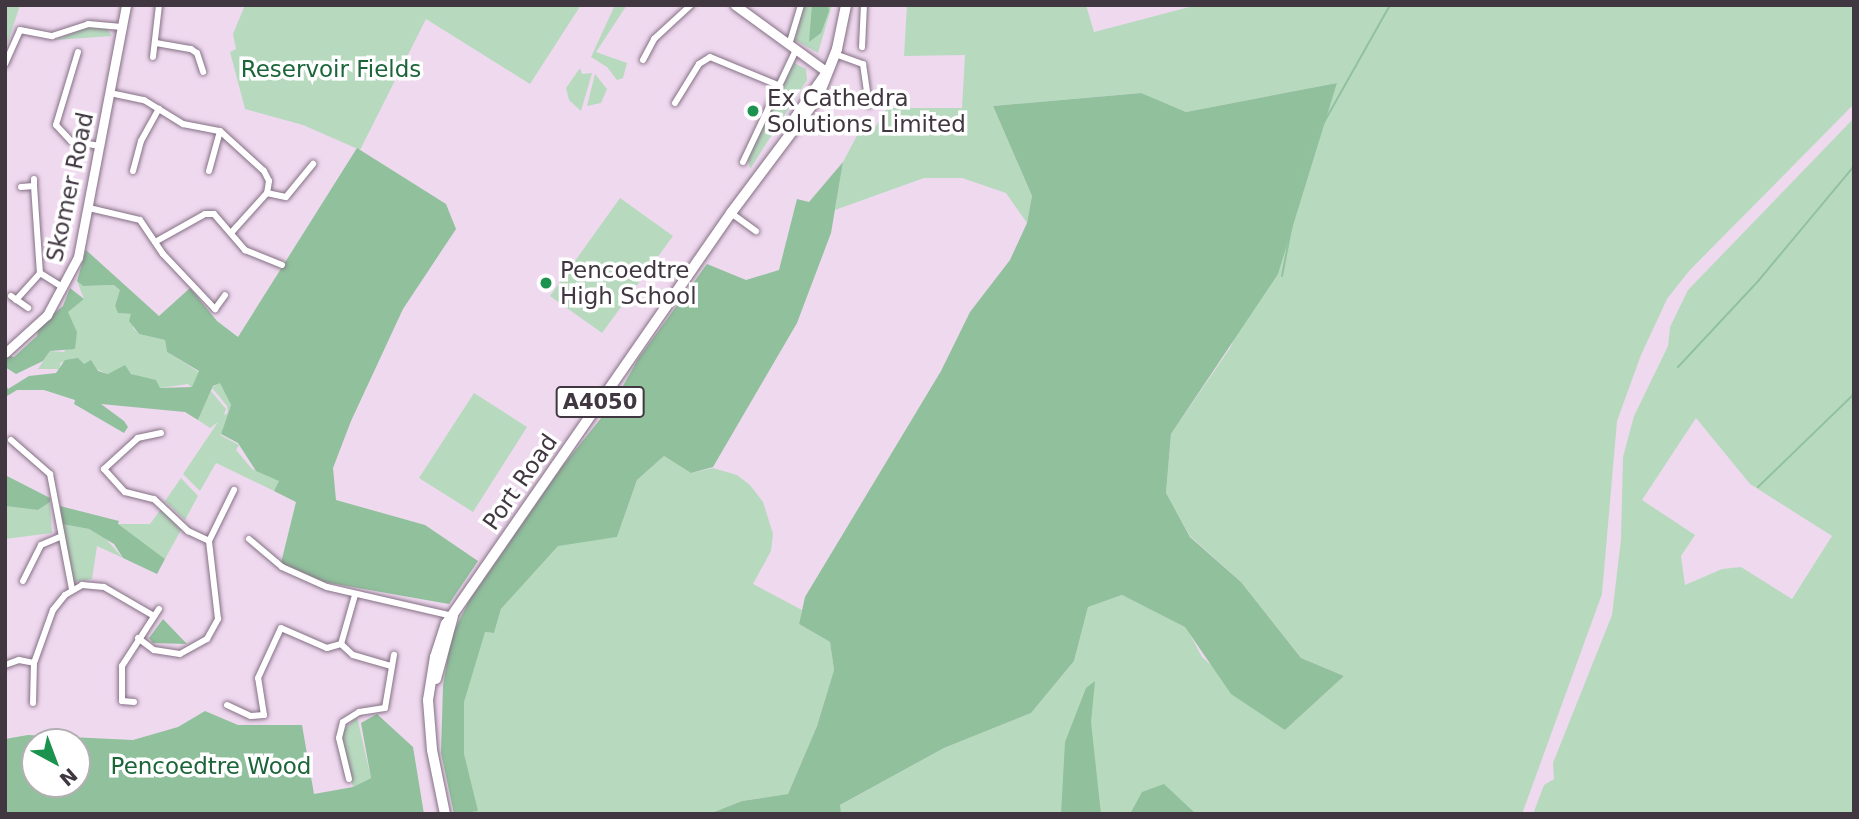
<!DOCTYPE html>
<style>
body{margin:0}
#map{position:relative;width:1859px;height:819px;overflow:hidden;background:#efd9ef;font-family:"DejaVu Sans",sans-serif}
div>[style]{position:absolute}
.green>*{inset:0;background:#b7dabf}
.forest>*{inset:0;background:#90c09c}
.stream>*{height:2px;margin:-1px;padding:0 1px;transform-origin:1px;border-radius:1px;background:#91c29d}
.roads{filter:drop-shadow(0 0 2px #847084) drop-shadow(0 0 2px #847084)}
.street>*{height:6px;margin:-3px;padding:0 3px;transform-origin:3px;border-radius:3px;background:#fff}
.secondary>*{height:9px;margin:-4.5px;padding:0 4.5px;transform-origin:4.5px;border-radius:4.5px;background:#fff}
.primary>*{height:10px;margin:-5px;padding:0 5px;transform-origin:5px;border-radius:5px;background:#fff}
.dots>*{width:19px;height:19px;translate:-50% -50%;box-sizing:border-box;border:4px solid #fff;border-radius:50%}
span{translate:-50% -50%;white-space:nowrap;text-align:center;line-height:1.15;-webkit-text-stroke:7px #fff;paint-order:stroke}
.shield-label span{padding:2px 5px;background:#fff;border:2px solid;border-radius:5px;-webkit-text-stroke-width:0}
.shield-label{font-size:21px;color:#403740;font-weight:700}
.park-label{font-size:23px;color:#1b6538}
.poi-label{font-size:23px;color:#403740}
.left{translate:0 -50%;text-align:left}
.street-label{font-size:23px;color:#403740}
.frame{position:absolute;inset:0;border:7px solid #403740;pointer-events:none}
.north{position:absolute;left:21px;top:728px;width:70px;height:70px;box-sizing:border-box;background:#fff;border:2px solid #b3afb3;border-radius:50%;rotate:139deg;font-size:19px;font-weight:700;line-height:28px;text-align:center;color:#403740}
.north::after{content:'';display:block;margin:auto;width:24px;height:32px;background:#1b924e;clip-path:polygon(50% 0,100% 100%,50% 72%,0 100%)}
</style>
<div id="map">
<div class="green">
<div style="clip-path:polygon(5px 5px,20px 5px,5px 51px)"></div>
<div style="clip-path:polygon(245px 5px,581px 5px,530px 84px,426px 19px,360px 150px,303px 125px,245px 109px,230px 52px,236px 49px,233px 34px)"></div>
<div style="clip-path:polygon(615px 5px,627px 5px,596px 52px,627px 63px,623px 78px,617px 80px,607px 67px,591px 57px)"></div>
<div style="clip-path:polygon(804px 5px,832px 5px,818px 53px,795px 40px)"></div>
<div style="clip-path:polygon(907px 5px,1086px 5px,1094px 32px,1197px 5px,1854px 5px,1854px 104px,1689px 271px,1667px 299px,1641px 355px,1617px 421px,1602px 594px,1522px 814px,824px 814px,944px 748px,1031px 713px,1074px 661px,1088px 607px,1122px 595px,1186px 627px,1202px 657px,1285px 730px,1344px 676px,1301px 658px,1241px 582px,1190px 536px,1166px 494px,1171px 434px,1230px 348px,1305px 184px,1337px 83px,1186px 112px,1140px 93px,993px 106px,1032px 196px,1027px 223px,1006px 193px,962px 178px,924px 178px,835px 210px,843px 162px,862px 126px,873px 131px,887px 108px,962px 108px,965px 55px,904px 56px)"></div>
<div style="clip-path:polygon(90px 26px,106px 28px,112px 36px,55px 40px)"></div>
<div style="clip-path:polygon(794px 63px,806px 69px,807px 80px,750px 169px,748px 158px)"></div>
<div style="clip-path:polygon(580px 68px,582px 74px,592px 73px,581px 111px,569px 100px,566px 88px)"></div>
<div style="clip-path:polygon(595px 74px,607px 89px,601px 103px,587px 106px)"></div>
<div style="clip-path:polygon(evenodd,1854px 118px,1854px 814px,1533px 814px,1544px 785px,1554px 779px,1553px 763px,1612px 615px,1621px 539px,1623px 457px,1634px 416px,1668px 346px,1670px 327px,1688px 290px,1854px 118px,1696px 418px,1750px 484px,1832px 536px,1792px 599px,1741px 567px,1722px 569px,1685px 585px,1681px 556px,1695px 535px,1642px 500px,1696px 418px)"></div>
<div style="clip-path:polygon(620px 198px,673px 236px,602px 333px,550px 296px)"></div>
<div style="clip-path:polygon(77px 281px,83px 286px,114px 285px,121px 290px,115px 306px,119px 313px,131px 314px,133px 328px,139px 334px,165px 340px,167px 352px,199px 372px,197px 383px,192px 388px,188px 384px,160px 388px,126px 371px,108px 374px,84px 364px,61px 362px,59px 369px,38px 369px,50px 351px,64px 352px,77px 332px,67px 311px,84px 299px)"></div>
<div style="clip-path:polygon(220px 382px,231px 405px,221px 434px,220px 435px,239px 445px,236px 450px,252px 469px,280px 481px,274px 491px,216px 463px,200px 491px,183px 474px,218px 422px,210px 428px,198px 420px,211px 391px,226px 409px,224px 415px,228px 413px,227px 406px,212px 388px)"></div>
<div style="clip-path:polygon(474px 393px,527px 427px,473px 512px,419px 478px)"></div>
<div style="clip-path:polygon(664px 456px,691px 473px,713px 468px,737px 475px,750px 485px,763px 502px,773px 534px,771px 551px,753px 584px,802px 610px,799px 624px,830px 642px,834px 670px,817px 726px,788px 794px,742px 801px,709px 814px,456px 814px,448px 701px,485px 632px,494px 633px,501px 609px,558px 545px,617px 537px,637px 480px)"></div>
<div style="clip-path:polygon(181px 478px,198px 496px,185px 520px,165px 501px)"></div>
<div style="clip-path:polygon(50px 502px,52px 533px,5px 539px,5px 506px,38px 510px)"></div>
<div style="clip-path:polygon(161px 509px,181px 530px,165px 559px,117px 524px,150px 524px)"></div>
<div style="clip-path:polygon(62px 524px,89px 529px,105px 538px,123px 558px,97px 546px,92px 579px,74px 582px)"></div>
<div style="clip-path:polygon(357px 717px,371px 778px,353px 787px,341px 733px)"></div>
</div>
<div class="forest">
<div style="clip-path:polygon(812px 5px,828px 5px,829px 11px,821px 33px,809px 42px)"></div>
<div style="clip-path:polygon(1337px 83px,1278px 274px,1171px 434px,1166px 493px,1190px 537px,1241px 582px,1301px 658px,1344px 676px,1285px 730px,1231px 694px,1185px 627px,1122px 595px,1088px 607px,1074px 661px,1031px 713px,944px 748px,840px 805px,841px 814px,709px 814px,742px 801px,788px 794px,817px 726px,834px 670px,830px 642px,799px 624px,805px 597px,941px 371px,970px 312px,1010px 260px,1027px 223px,1032px 196px,993px 106px,1141px 93px,1186px 112px)"></div>
<div style="clip-path:polygon(357px 148px,446px 204px,456px 229px,403px 309px,351px 421px,333px 468px,336px 500px,425px 525px,478px 561px,449px 604px,324px 582px,281px 563px,296px 502px,274px 491px,279px 481px,256px 471px,238px 443px,221px 434px,231px 405px,220px 383px,213px 386px,198px 420px,185px 412px,101px 404px,124px 421px,128px 427px,124px 433px,74px 404px,75px 400px,44px 390px,17px 390px,7px 396px,5px 403px,5px 384px,8px 389px,29px 376px,56px 373px,65px 360px,78px 358px,84px 364px,91px 360px,98px 371px,108px 374px,125px 365px,131px 374px,156px 380px,160px 388px,192px 387px,199px 371px,167px 352px,165px 340px,139px 334px,129px 321px,131px 314px,118px 313px,115px 306px,120px 290px,114px 285px,83px 286px,77px 281px,86px 250px,159px 316px,190px 288px,217px 321px,238px 337px)"></div>
<div style="clip-path:polygon(843px 162px,831px 233px,797px 323px,713px 467px,691px 473px,664px 456px,637px 480px,617px 537px,558px 546px,501px 609px,494px 633px,485px 632px,464px 702px,464px 754px,478px 811px,454px 814px,441px 753px,443px 686px,451px 637px,469px 601px,561px 468px,614px 402px,638px 359px,707px 264px,746px 280px,779px 270px,797px 199px,809px 202px)"></div>
<div style="clip-path:polygon(70px 288px,84px 299px,68px 312px,77px 332px,75px 349px,50px 351px,43px 361px,16px 374px,5px 367px,7px 356px,14px 357px,37px 336px,39px 326px,63px 306px)"></div>
<div style="clip-path:polygon(5px 475px,50px 498px,50px 502px,38px 510px,5px 506px)"></div>
<div style="clip-path:polygon(60px 506px,119px 521px,118px 524px,165px 559px,157px 574px,123px 558px,114px 544px,89px 529px,62px 524px)"></div>
<div style="clip-path:polygon(163px 619px,187px 644px,153px 643px,149px 638px)"></div>
<div style="clip-path:polygon(1095px 681px,1091px 722px,1101px 814px,1061px 814px,1065px 742px,1086px 688px)"></div>
<div style="clip-path:polygon(evenodd,205px 711px,238px 725px,302px 725px,314px 794px,353px 787px,371px 778px,361px 723px,377px 714px,413px 747px,424px 814px,5px 814px,5px 739px,28px 735px,133px 740px,178px 727px,205px 711px,77px 742px,77px 784px,35px 784px,35px 742px,77px 742px)"></div>
<div style="clip-path:polygon(1164px 784px,1196px 814px,1130px 814px,1142px 792px)"></div>
</div>
<div class="stream">
<div style="left:1282px;top:276px;width:122px;rotate:-79.1deg"></div>
<div style="left:1305px;top:156px;width:173px;rotate:-60.6deg"></div>
<div style="left:1678px;top:367px;width:119px;rotate:-47deg"></div>
<div style="left:1759px;top:280px;width:148px;rotate:-50.2deg"></div>
<div style="left:1758px;top:487px;width:134px;rotate:-44.1deg"></div>
</div>
<div class="roads">
<div class="street">
<div style="left:156px;top:43px;width:36px;rotate:10deg"></div>
<div style="left:191px;top:49px;width:7px;rotate:34deg"></div>
<div style="left:197px;top:53px;width:20px;rotate:72deg"></div>
<div style="left:789px;top:45px;width:42px;rotate:-73.3deg"></div>
<div style="left:862px;top:47px;width:42px;rotate:-87.3deg"></div>
<div style="left:78px;top:52px;width:76px;rotate:106.8deg"></div>
<div style="left:56px;top:125px;width:22px;rotate:47deg"></div>
<div style="left:71px;top:141px;width:29px;rotate:10deg"></div>
<div style="left:835px;top:54px;width:30px;rotate:20deg"></div>
<div style="left:863px;top:64px;width:41px;rotate:81.7deg"></div>
<div style="left:153px;top:57px;width:52px;rotate:-83.4deg"></div>
<div style="left:643px;top:60px;width:24px;rotate:-62deg"></div>
<div style="left:654px;top:39px;width:50px;rotate:-42.6deg"></div>
<div style="left:5px;top:64px;width:37px;rotate:-66deg"></div>
<div style="left:20px;top:30px;width:33px;rotate:11deg"></div>
<div style="left:52px;top:36px;width:38px;rotate:-18deg"></div>
<div style="left:88px;top:24px;width:34px;rotate:5deg"></div>
<div style="left:110px;top:93px;width:35px;rotate:12deg"></div>
<div style="left:144px;top:100px;width:46px;rotate:31.6deg"></div>
<div style="left:183px;top:124px;width:38px;rotate:11deg"></div>
<div style="left:220px;top:131px;width:59px;rotate:42.3deg"></div>
<div style="left:264px;top:171px;width:11px;rotate:63deg"></div>
<div style="left:269px;top:181px;width:12px;rotate:99deg"></div>
<div style="left:267px;top:193px;width:54px;rotate:132deg"></div>
<div style="left:675px;top:103px;width:46px;rotate:-58.4deg"></div>
<div style="left:699px;top:64px;width:13px;rotate:-32deg"></div>
<div style="left:710px;top:57px;width:74px;rotate:22.4deg"></div>
<div style="left:743px;top:162px;width:124px;rotate:-64.7deg"></div>
<div style="left:133px;top:171px;width:31px;rotate:-75deg"></div>
<div style="left:141px;top:141px;width:37px;rotate:-61deg"></div>
<div style="left:209px;top:171px;width:41px;rotate:-74.6deg"></div>
<div style="left:34px;top:186px;width:87px;rotate:86.1deg"></div>
<div style="left:40px;top:273px;width:28px;rotate:32deg"></div>
<div style="left:21px;top:187px;width:13px;rotate:-4deg"></div>
<div style="left:34px;top:186px;width:7px;rotate:-90deg"></div>
<div style="left:267px;top:193px;width:19px;rotate:12deg"></div>
<div style="left:286px;top:197px;width:43px;rotate:-50.7deg"></div>
<div style="left:89px;top:208px;width:52px;rotate:13.2deg"></div>
<div style="left:140px;top:220px;width:41px;rotate:55.9deg"></div>
<div style="left:163px;top:254px;width:76px;rotate:46.6deg"></div>
<div style="left:215px;top:309px;width:17px;rotate:-54deg"></div>
<div style="left:731px;top:213px;width:31px;rotate:36deg"></div>
<div style="left:155px;top:242px;width:57px;rotate:-29.2deg"></div>
<div style="left:205px;top:214px;width:9px"></div>
<div style="left:214px;top:214px;width:48px;rotate:49.3deg"></div>
<div style="left:245px;top:250px;width:40px;rotate:22deg"></div>
<div style="left:11px;top:296px;width:21px;rotate:35deg"></div>
<div style="left:16px;top:300px;width:36px;rotate:-48deg"></div>
<div style="left:161px;top:433px;width:24px;rotate:168deg"></div>
<div style="left:138px;top:438px;width:46px;rotate:137.6deg"></div>
<div style="left:104px;top:469px;width:31px;rotate:48deg"></div>
<div style="left:125px;top:492px;width:30px;rotate:14deg"></div>
<div style="left:154px;top:499px;width:47px;rotate:43.3deg"></div>
<div style="left:188px;top:531px;width:23px;rotate:25deg"></div>
<div style="left:11px;top:440px;width:52px;rotate:41.1deg"></div>
<div style="left:50px;top:474px;width:117px;rotate:79.2deg"></div>
<div style="left:249px;top:539px;width:43px;rotate:40.3deg"></div>
<div style="left:282px;top:567px;width:49px;rotate:24deg"></div>
<div style="left:327px;top:587px;width:129px;rotate:13deg"></div>
<div style="left:23px;top:581px;width:40px;rotate:-63.4deg"></div>
<div style="left:41px;top:545px;width:21px;rotate:-23deg"></div>
<div style="left:355px;top:595px;width:51px;rotate:105.9deg"></div>
<div style="left:341px;top:644px;width:16px;rotate:43deg"></div>
<div style="left:353px;top:655px;width:40px;rotate:16deg"></div>
<div style="left:138px;top:638px;width:20px;rotate:37deg"></div>
<div style="left:154px;top:650px;width:26px;rotate:9deg"></div>
<div style="left:180px;top:654px;width:31px;rotate:-29deg"></div>
<div style="left:207px;top:639px;width:23px;rotate:-61deg"></div>
<div style="left:218px;top:619px;width:79px;rotate:-96.6deg"></div>
<div style="left:209px;top:541px;width:57px;rotate:-63.9deg"></div>
<div style="left:5px;top:665px;width:15px;rotate:-20deg"></div>
<div style="left:19px;top:660px;width:15px;rotate:11deg"></div>
<div style="left:34px;top:663px;width:56px;rotate:-70.3deg"></div>
<div style="left:53px;top:610px;width:19px;rotate:-51deg"></div>
<div style="left:65px;top:595px;width:20px;rotate:-30deg"></div>
<div style="left:82px;top:585px;width:22px;rotate:5deg"></div>
<div style="left:104px;top:587px;width:58px;rotate:30.1deg"></div>
<div style="left:134px;top:702px;width:12px;rotate:-175deg"></div>
<div style="left:122px;top:701px;width:35px;rotate:-90deg"></div>
<div style="left:122px;top:666px;width:68px;rotate:-57deg"></div>
<div style="left:33px;top:703px;width:40px;rotate:-88.6deg"></div>
<div style="left:227px;top:705px;width:26px;rotate:25deg"></div>
<div style="left:251px;top:716px;width:13px;rotate:-4deg"></div>
<div style="left:264px;top:715px;width:37px;rotate:-99deg"></div>
<div style="left:258px;top:678px;width:55px;rotate:-65.3deg"></div>
<div style="left:281px;top:628px;width:50px;rotate:23.5deg"></div>
<div style="left:327px;top:648px;width:15px;rotate:-16deg"></div>
<div style="left:349px;top:779px;width:42px;rotate:-103.7deg"></div>
<div style="left:339px;top:738px;width:16px;rotate:-76deg"></div>
<div style="left:343px;top:722px;width:19px;rotate:-32deg"></div>
<div style="left:359px;top:712px;width:26px;rotate:-9deg"></div>
<div style="left:385px;top:708px;width:54px;rotate:-80.4deg"></div>
</div>
<div class="secondary">
<div style="left:735px;top:5px;width:114px;rotate:36.1deg"></div>
<div style="left:5px;top:353px;width:57px;rotate:-42.1deg"></div>
<div style="left:47px;top:315px;width:66px;rotate:-61.9deg"></div>
<div style="left:78px;top:257px;width:257px;rotate:-79.2deg"></div>
</div>
<div class="primary">
<div style="left:795px;top:118px;width:56px;rotate:-55.2deg"></div>
<div style="left:436px;top:679px;width:65px;rotate:-74.9deg"></div>
<div style="left:445px;top:814px;width:65px;rotate:-101.5deg"></div>
<div style="left:432px;top:750px;width:50px;rotate:-94.6deg"></div>
<div style="left:428px;top:700px;width:44px;rotate:-80.8deg"></div>
<div style="left:435px;top:657px;width:35px;rotate:-72deg"></div>
<div style="left:446px;top:624px;width:500px;rotate:-55.26deg"></div>
<div style="left:731px;top:213px;width:145px;rotate:-53.1deg"></div>
<div style="left:818px;top:97px;width:52px;rotate:-68.4deg"></div>
<div style="left:837px;top:49px;width:45px;rotate:-78.4deg"></div>
</div>
</div>
<div class="dots">
<div style="left:753px;top:111px;background:#1b924e"></div>
<div style="left:546px;top:283px;background:#1b924e"></div>
</div>
<div class="shield-label">
<span style="left:600px;top:402px">A4050</span>
</div>
<div class="park-label">
<span style="left:331px;top:69px">Reservoir Fields</span>
<span style="left:211px;top:766px">Pencoedtre Wood</span>
</div>
<div class="poi-label">
<span class="left" style="left:767px;top:111px">Ex Cathedra<br>Solutions Limited</span>
<span class="left" style="left:560px;top:283px">Pencoedtre<br>High School</span>
</div>
<div class="street-label">
<span style="left:70px;top:187px;rotate:-78deg">Skomer Road</span>
<span style="left:520px;top:482px;rotate:-55deg">Port Road</span>
</div>
<div class="frame"></div>
<div class="north">N</div>
</div>
